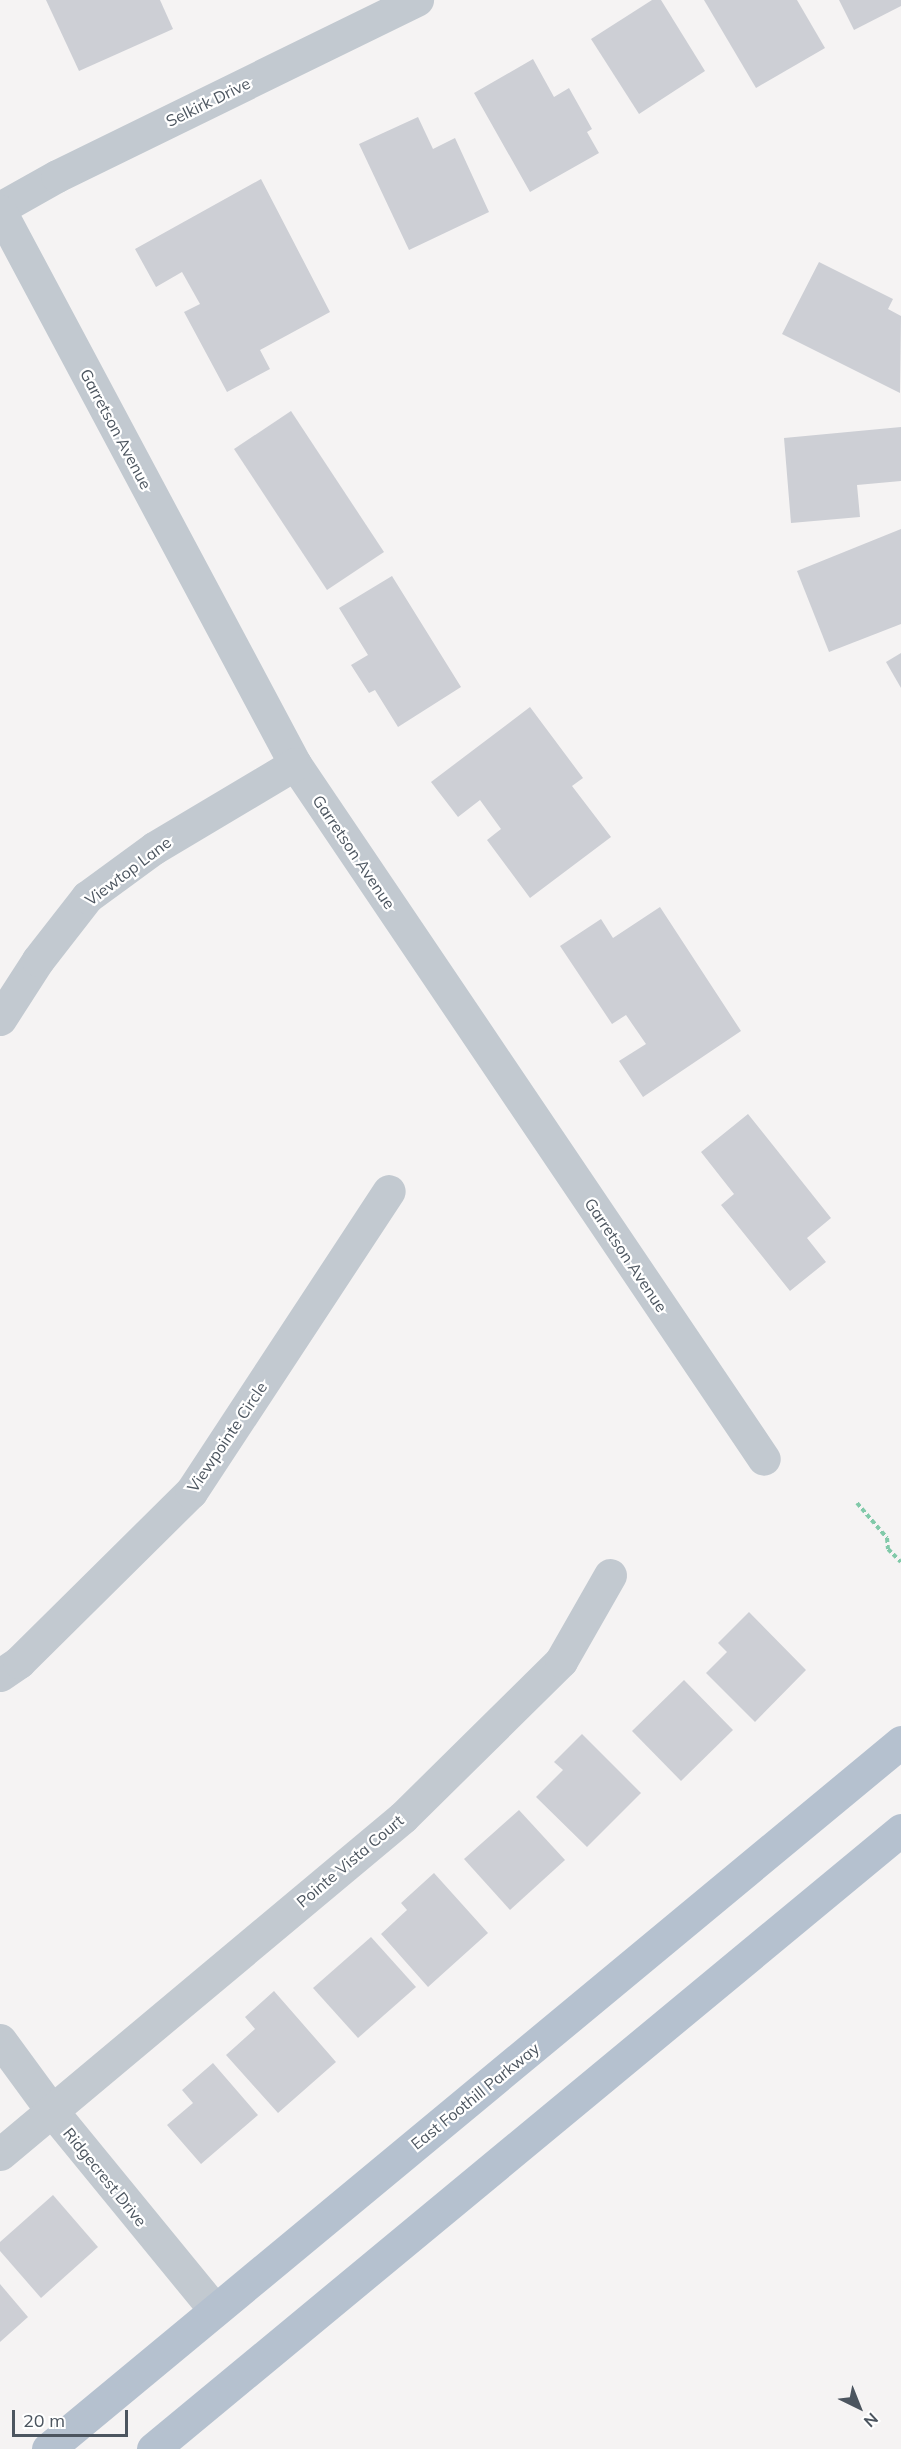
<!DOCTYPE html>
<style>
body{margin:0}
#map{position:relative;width:901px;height:2449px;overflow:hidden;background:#f5f3f3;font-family:Mulish,sans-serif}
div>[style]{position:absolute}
.building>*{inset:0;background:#cdcfd5}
.path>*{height:4px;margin-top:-2px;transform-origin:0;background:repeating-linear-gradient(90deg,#81c9a9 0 4.5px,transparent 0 7.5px)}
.minor>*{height:33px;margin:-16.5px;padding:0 16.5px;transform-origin:16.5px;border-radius:16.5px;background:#c2c9d0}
.major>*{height:33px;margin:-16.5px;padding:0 16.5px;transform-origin:16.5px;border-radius:16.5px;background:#b5c1cf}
span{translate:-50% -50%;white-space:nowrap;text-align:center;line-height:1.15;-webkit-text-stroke:4.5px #fff;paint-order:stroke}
.street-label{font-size:16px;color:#4c555f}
.north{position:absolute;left:829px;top:2377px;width:60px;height:60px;-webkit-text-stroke:4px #fff;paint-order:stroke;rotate:137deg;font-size:16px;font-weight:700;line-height:24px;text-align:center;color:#4c555f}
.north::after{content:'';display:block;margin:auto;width:21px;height:27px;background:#4c555f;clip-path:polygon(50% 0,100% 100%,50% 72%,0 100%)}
.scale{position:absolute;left:12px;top:2410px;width:116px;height:27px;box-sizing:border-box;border:3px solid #4c555f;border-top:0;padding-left:8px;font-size:18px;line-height:21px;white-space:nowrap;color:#4c555f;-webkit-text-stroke:4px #fff;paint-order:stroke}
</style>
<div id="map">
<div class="building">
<div style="clip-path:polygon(46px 0,160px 0,173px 29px,79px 71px)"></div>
<div style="clip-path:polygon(652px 0,661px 0,705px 71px,639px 114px,591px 39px)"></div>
<div style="clip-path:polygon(704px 0,797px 0,825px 48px,756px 88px)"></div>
<div style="clip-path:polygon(839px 0,901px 0,901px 6px,854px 30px)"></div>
<div style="clip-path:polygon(533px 59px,554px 97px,569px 88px,592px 129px,587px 132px,599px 153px,530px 192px,474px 93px)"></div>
<div style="clip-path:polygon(418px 117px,433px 149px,455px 138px,489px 212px,409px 250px,359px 144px)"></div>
<div style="clip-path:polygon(261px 179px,330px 312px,260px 350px,270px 369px,227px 392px,184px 312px,200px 304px,182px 272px,156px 287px,135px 249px)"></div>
<div style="clip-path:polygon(819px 262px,893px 299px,888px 309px,901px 316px,900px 393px,782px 334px)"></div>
<div style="clip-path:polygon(291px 411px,384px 552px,327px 590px,234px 449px)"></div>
<div style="clip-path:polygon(901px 427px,901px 481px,857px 485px,860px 517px,791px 523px,784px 438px)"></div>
<div style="clip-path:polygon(901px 529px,901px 624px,829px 652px,797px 571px)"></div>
<div style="clip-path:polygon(392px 576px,461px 687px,398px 727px,375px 690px,369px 693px,351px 665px,368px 655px,339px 608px)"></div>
<div style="clip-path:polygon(901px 653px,901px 688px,886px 662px)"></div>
<div style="clip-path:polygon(530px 707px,583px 778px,572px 786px,611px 837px,530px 898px,487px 840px,501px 829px,480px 800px,458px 817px,431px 782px)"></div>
<div style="clip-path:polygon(660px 907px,741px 1031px,643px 1097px,619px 1061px,646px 1044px,626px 1015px,612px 1024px,560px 946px,601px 919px,613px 938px)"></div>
<div style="clip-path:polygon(748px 1114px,831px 1218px,807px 1238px,826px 1262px,790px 1291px,721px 1205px,734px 1194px,701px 1152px)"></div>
<div style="clip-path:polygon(749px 1612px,806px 1670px,755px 1722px,706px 1673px,727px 1652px,718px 1643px)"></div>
<div style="clip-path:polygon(684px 1680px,733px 1730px,681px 1781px,632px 1731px)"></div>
<div style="clip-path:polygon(582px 1734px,641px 1793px,587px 1847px,536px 1797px,563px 1770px,554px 1762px)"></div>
<div style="clip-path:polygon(519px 1810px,565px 1860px,510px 1910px,464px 1859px)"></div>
<div style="clip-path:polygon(434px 1873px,488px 1933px,428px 1987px,381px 1934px,407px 1910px,401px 1903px)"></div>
<div style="clip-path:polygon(371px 1937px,416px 1987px,358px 2038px,313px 1988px)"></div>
<div style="clip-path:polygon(274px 1991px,336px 2062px,278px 2113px,226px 2055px,255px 2029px,245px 2017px)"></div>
<div style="clip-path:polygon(213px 2063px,258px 2115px,201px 2164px,167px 2125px,193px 2103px,182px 2090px)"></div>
<div style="clip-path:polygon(53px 2195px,98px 2247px,41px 2298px,0 2251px,0 2242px)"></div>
<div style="clip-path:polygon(0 2284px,28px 2317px,0 2342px)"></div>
</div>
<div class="path">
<div style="left:857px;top:1503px;width:46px;rotate:49.4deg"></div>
<div style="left:887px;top:1538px;width:11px;rotate:85deg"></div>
<div style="left:888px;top:1549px;width:18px;rotate:45deg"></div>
</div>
<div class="minor">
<div style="left:0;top:208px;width:65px;rotate:-29.3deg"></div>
<div style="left:57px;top:176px;width:401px;rotate:-26.1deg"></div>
<div style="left:0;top:211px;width:627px;rotate:61.92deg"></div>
<div style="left:295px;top:764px;width:838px;rotate:55.99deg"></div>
<div style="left:0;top:1019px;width:70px;rotate:-57.2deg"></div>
<div style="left:38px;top:960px;width:80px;rotate:-52.1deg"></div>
<div style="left:87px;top:897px;width:83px;rotate:-36.2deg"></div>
<div style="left:154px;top:848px;width:164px;rotate:-30.8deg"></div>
<div style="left:0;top:1675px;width:23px;rotate:-34deg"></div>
<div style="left:19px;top:1662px;width:242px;rotate:-44.7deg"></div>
<div style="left:191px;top:1492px;width:360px;rotate:-56.7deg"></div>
<div style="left:0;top:2040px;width:88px;rotate:53.8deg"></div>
<div style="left:52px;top:2111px;width:257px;rotate:50.7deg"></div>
<div style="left:0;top:2154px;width:525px;rotate:-39.9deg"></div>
<div style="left:403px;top:1817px;width:222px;rotate:-44.6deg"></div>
<div style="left:561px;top:1661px;width:99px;rotate:-60.3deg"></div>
</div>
<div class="major">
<div style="left:48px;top:2449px;width:1108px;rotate:-39.65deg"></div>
<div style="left:153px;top:2449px;width:971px;rotate:-39.61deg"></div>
</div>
<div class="street-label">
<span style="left:208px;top:102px;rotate:-26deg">Selkirk Drive</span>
<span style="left:116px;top:429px;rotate:62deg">Garretson Avenue</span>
<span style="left:354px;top:852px;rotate:56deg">Garretson Avenue</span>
<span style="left:128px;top:871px;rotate:-37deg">Viewtop Lane</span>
<span style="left:626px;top:1255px;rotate:56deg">Garretson Avenue</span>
<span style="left:227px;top:1437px;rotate:-56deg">Viewpointe Circle</span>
<span style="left:350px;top:1861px;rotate:-40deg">Pointe Vista Court</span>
<span style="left:475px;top:2096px;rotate:-39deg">East Foothill Parkway</span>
<span style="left:105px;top:2177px;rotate:51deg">Ridgecrest Drive</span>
</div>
<div class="north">N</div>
<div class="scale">20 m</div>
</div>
